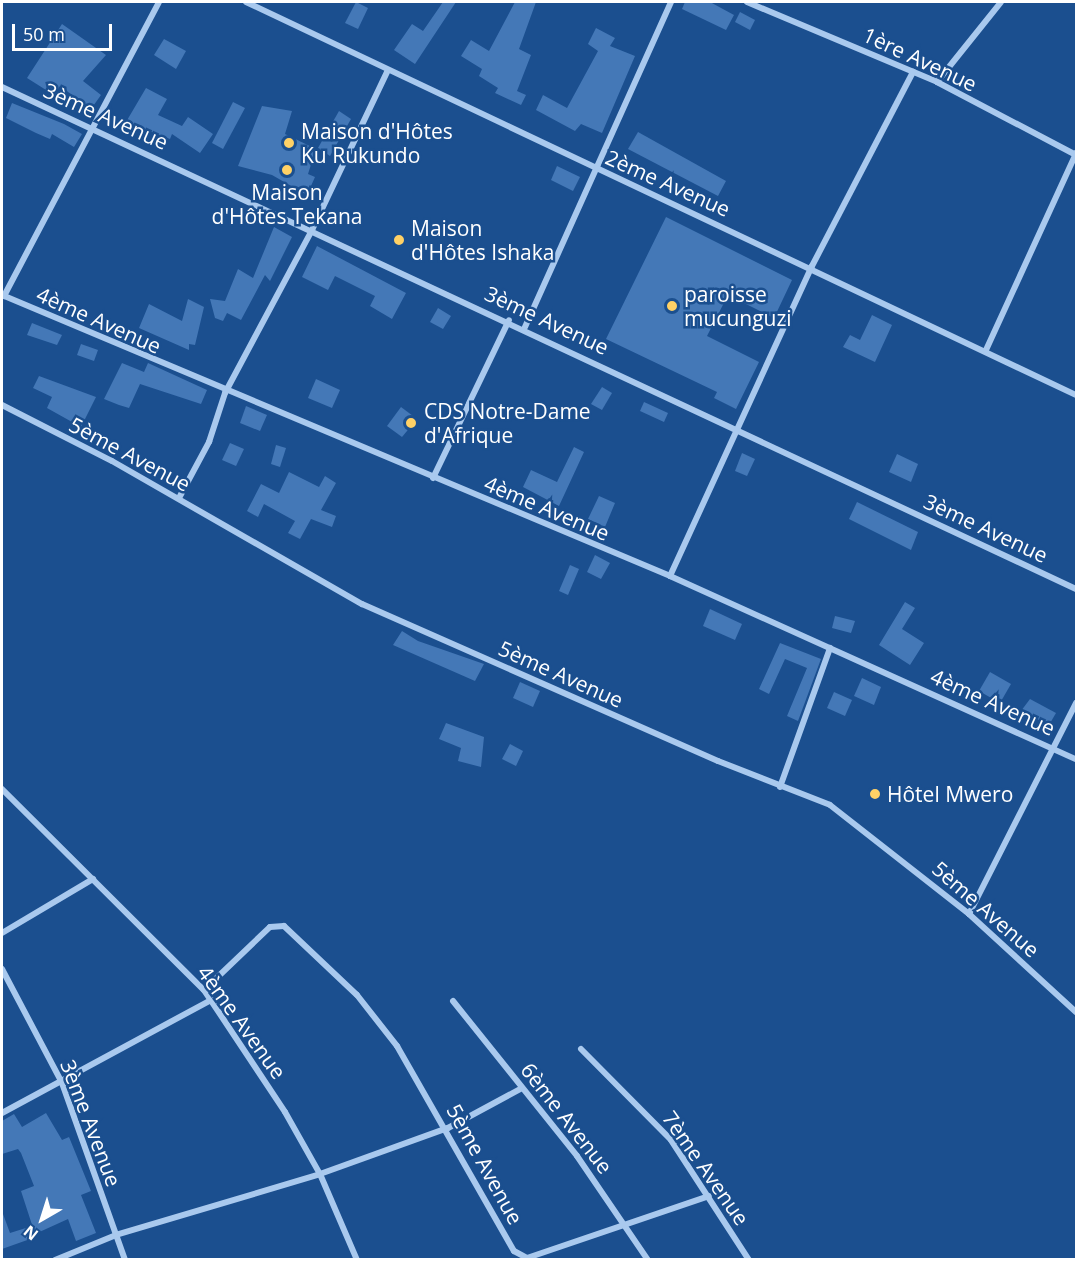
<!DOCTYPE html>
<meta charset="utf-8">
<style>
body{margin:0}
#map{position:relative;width:1078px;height:1261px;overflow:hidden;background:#1b4f8f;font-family:"Open Sans",sans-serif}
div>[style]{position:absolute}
.building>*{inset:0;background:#4478b7}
.street>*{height:6px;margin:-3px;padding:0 3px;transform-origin:3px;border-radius:3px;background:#a9c9ee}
.dots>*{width:16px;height:16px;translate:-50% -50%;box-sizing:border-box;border:3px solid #1b4f8f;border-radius:50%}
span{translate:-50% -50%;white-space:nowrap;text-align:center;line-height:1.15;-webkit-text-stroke:5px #1b4f8f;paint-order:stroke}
.street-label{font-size:21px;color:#fff}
.poi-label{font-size:21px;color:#fff}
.left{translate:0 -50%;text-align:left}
.frame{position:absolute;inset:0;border:3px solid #fff;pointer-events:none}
.north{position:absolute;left:12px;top:1189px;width:60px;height:60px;-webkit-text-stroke:4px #1b4f8f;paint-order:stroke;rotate:219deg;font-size:16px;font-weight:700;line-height:24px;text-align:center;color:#fff}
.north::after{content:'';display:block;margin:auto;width:21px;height:27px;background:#fff;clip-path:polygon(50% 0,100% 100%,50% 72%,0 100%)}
.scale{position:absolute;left:12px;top:24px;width:100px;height:27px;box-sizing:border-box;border:3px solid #fff;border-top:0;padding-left:8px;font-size:18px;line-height:21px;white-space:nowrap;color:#fff;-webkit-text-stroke:4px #1b4f8f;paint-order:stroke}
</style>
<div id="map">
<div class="building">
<div style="clip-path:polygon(356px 2px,368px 8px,358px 29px,345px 23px)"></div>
<div style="clip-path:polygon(443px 2px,456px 2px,415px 64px,394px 50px,412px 24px,423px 31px)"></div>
<div style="clip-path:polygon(515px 2px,536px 2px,519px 49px,531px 55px,517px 91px,526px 95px,521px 105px,495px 93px,498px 88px,479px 76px,482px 69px,461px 56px,471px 40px,489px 51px)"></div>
<div style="clip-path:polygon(685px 2px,710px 2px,734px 15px,726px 30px,682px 9px)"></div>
<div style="clip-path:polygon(740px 12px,755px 20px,750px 30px,735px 22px)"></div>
<div style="clip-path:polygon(62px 24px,106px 55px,83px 81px,101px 95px,91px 109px,60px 86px,54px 95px,27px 78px)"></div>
<div style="clip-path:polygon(596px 28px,615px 38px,610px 46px,635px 56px,602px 133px,581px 124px,575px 131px,536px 110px,543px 95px,567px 108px,598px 51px,588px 44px)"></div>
<div style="clip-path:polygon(164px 39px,186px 51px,176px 69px,154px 55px)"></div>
<div style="clip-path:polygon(146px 88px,167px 99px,158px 115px,182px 126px,188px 117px,213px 134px,200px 153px,172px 134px,170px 139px,126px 122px)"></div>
<div style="clip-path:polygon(233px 102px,245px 108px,223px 149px,212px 143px)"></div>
<div style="clip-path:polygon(12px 103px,64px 124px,82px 134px,74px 147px,52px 134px,50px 139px,36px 133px,6px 118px)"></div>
<div style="clip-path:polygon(262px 106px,292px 111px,285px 134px,316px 149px,308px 174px,315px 177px,307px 195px,272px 175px,238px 166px)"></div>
<div style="clip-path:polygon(339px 111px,351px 119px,330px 156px,318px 148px)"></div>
<div style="clip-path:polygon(638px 132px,726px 181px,718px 196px,628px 149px)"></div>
<div style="clip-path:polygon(557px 166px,580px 177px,573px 191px,551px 180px)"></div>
<div style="clip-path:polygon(666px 217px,792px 280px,774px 318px,728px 295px,707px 336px,759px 362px,736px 409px,714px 398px,717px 392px,606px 339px)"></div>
<div style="clip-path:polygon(274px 227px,292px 237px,270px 281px,265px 275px,241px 320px,227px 313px,223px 321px,215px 318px,210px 299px,225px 301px,238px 269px,253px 278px)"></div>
<div style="clip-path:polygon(317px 246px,406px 293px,392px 319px,370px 306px,375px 296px,335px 276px,328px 290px,302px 277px)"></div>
<div style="clip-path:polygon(188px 299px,204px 307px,195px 345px,189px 344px,189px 350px,139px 328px,149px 304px,182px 321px)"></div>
<div style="clip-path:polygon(438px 308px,451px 316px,443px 329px,430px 322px)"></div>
<div style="clip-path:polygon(872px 315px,892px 325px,875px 362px,843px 347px,850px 335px,860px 340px)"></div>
<div style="clip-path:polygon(32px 323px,62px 335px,57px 345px,27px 335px)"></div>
<div style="clip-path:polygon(81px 344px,98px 350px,94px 361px,77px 355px)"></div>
<div style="clip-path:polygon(122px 363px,144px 372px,148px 363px,207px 390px,201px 404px,140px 384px,129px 408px,119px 405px,104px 399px)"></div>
<div style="clip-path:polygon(39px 376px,96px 397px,81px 427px,47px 408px,52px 397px,33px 388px)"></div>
<div style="clip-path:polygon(316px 379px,340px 390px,332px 408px,308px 398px)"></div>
<div style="clip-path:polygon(602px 387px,612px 393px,602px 410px,591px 404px)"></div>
<div style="clip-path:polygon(644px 402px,668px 413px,664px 422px,640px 411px)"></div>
<div style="clip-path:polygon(246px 406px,267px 415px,260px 431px,240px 423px)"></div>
<div style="clip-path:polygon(401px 407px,417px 419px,402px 437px,387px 426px)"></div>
<div style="clip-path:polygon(230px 443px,244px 449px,236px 466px,222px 460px)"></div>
<div style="clip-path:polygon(276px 445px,286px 448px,280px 467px,271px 464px)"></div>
<div style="clip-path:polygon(574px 447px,584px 452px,559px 506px,523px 487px,531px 470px,557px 482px)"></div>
<div style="clip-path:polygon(742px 453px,755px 459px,747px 476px,735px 471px)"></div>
<div style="clip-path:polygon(897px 454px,918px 464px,911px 482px,889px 472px)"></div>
<div style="clip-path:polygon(289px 472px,319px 487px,325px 476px,336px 483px,321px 510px,336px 516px,332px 527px,311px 519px,300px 539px,288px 533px,295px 521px,264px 504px,258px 517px,247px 511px,261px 484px,279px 493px)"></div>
<div style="clip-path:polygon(599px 496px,615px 503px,605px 527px,588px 519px)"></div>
<div style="clip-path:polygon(857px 502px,918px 532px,911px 550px,849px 519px)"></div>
<div style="clip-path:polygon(595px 555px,610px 563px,601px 579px,587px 572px)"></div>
<div style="clip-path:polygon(570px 565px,579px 569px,568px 595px,559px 591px)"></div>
<div style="clip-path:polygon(905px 602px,915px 608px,902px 629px,924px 643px,910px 665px,879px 645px)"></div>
<div style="clip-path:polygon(710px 609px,742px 624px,735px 640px,703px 626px)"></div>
<div style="clip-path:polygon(835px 616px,855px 621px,851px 633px,832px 628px)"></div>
<div style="clip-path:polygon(402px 631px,418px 641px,484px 664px,475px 681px,393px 645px)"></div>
<div style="clip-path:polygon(780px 643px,821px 659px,798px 721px,787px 716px,807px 668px,785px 659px,769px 694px,759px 689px)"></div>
<div style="clip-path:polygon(990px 672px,1011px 684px,1000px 703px,979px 691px)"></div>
<div style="clip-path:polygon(862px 678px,881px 687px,874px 705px,854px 696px)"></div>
<div style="clip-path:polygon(520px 682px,540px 691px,533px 707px,513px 698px)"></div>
<div style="clip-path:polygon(834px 692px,852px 700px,845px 716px,827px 708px)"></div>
<div style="clip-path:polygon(1030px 699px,1056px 713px,1049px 725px,1021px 711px)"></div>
<div style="clip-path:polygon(446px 723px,484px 737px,481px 767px,458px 761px,461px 748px,439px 739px)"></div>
<div style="clip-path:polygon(510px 744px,523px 751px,516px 766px,502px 759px)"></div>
<div style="clip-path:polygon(46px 1113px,62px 1140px,69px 1137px,91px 1191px,81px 1195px,96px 1233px,76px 1241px,68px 1219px,35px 1234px,21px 1191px,34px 1186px,21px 1153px,18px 1149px,2px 1154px,2px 1121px,14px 1114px,22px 1127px)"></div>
<div style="clip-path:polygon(3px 1214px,10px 1233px,29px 1227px,33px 1238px,2px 1249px)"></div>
</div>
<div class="street">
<div style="left:246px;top:2px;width:918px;rotate:25.34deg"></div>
<div style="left:747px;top:2px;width:206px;rotate:22.8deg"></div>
<div style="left:937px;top:82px;width:157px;rotate:27.7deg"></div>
<div style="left:937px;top:82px;width:102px;rotate:-51.3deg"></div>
<div style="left:2px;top:87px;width:1186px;rotate:25.05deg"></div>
<div style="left:2px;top:295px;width:725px;rotate:22.81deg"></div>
<div style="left:670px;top:576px;width:445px;rotate:24.3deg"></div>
<div style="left:4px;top:296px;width:332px;rotate:-62.2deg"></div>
<div style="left:525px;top:327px;width:356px;rotate:-65.8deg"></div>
<div style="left:986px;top:350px;width:217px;rotate:-65.4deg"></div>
<div style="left:2px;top:405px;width:123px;rotate:27deg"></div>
<div style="left:112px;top:461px;width:288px;rotate:29.8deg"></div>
<div style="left:362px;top:604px;width:389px;rotate:23.8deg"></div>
<div style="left:718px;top:761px;width:120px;rotate:21.4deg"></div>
<div style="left:830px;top:805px;width:177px;rotate:38.1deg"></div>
<div style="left:969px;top:914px;width:145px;rotate:42.5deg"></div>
<div style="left:433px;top:478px;width:175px;rotate:-64.3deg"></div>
<div style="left:179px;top:498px;width:64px;rotate:-61.8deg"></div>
<div style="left:209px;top:442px;width:52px;rotate:-71.9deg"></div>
<div style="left:225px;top:393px;width:185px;rotate:-61.9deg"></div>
<div style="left:312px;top:230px;width:177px;rotate:-64.6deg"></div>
<div style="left:670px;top:576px;width:341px;rotate:-65.4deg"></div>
<div style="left:812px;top:266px;width:219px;rotate:-62.5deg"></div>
<div style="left:780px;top:787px;width:148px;rotate:-70.2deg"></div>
<div style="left:2px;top:789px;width:285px;rotate:44.9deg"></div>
<div style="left:204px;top:990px;width:146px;rotate:56.4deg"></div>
<div style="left:285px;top:1112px;width:71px;rotate:60.6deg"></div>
<div style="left:320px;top:1174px;width:94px;rotate:66.7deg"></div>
<div style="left:969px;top:914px;width:237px;rotate:-63.1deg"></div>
<div style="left:2px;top:933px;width:106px;rotate:-30.7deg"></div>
<div style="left:2px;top:969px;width:129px;rotate:62.2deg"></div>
<div style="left:62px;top:1083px;width:188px;rotate:70.4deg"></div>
<div style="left:204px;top:990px;width:91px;rotate:-43.7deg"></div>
<div style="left:270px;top:927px;width:14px;rotate:-4deg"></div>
<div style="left:284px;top:926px;width:100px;rotate:43.4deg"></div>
<div style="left:357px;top:995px;width:65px;rotate:51.9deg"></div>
<div style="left:397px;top:1046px;width:236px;rotate:60.3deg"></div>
<div style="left:514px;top:1251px;width:15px;rotate:28deg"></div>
<div style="left:527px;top:1258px;width:192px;rotate:-18.8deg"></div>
<div style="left:453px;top:1001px;width:198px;rotate:51.3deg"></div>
<div style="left:577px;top:1156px;width:126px;rotate:55.7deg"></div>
<div style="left:581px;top:1049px;width:128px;rotate:45.3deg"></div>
<div style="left:671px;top:1140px;width:143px;rotate:57deg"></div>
<div style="left:2px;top:1113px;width:238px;rotate:-28.4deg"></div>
<div style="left:55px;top:1260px;width:66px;rotate:-22.3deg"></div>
<div style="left:116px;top:1235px;width:213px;rotate:-16.6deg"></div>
<div style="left:320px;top:1174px;width:136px;rotate:-19.8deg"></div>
<div style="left:448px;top:1128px;width:84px;rotate:-28.4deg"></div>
</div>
<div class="dots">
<div style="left:289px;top:143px;background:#ffd166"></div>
<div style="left:287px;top:170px;background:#ffd166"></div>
<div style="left:399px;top:240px;background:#ffd166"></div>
<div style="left:672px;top:306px;background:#ffd166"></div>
<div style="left:411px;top:423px;background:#ffd166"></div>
<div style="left:875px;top:794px;background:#ffd166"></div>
</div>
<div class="street-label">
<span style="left:920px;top:59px;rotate:25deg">1ère Avenue</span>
<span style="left:106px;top:116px;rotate:24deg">3ème Avenue</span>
<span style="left:668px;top:183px;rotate:24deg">2ème Avenue</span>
<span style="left:99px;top:320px;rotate:24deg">4ème Avenue</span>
<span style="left:547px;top:320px;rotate:25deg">3ème Avenue</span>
<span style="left:130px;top:454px;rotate:28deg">5ème Avenue</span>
<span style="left:547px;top:508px;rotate:23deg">4ème Avenue</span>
<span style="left:986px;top:528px;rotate:25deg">3ème Avenue</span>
<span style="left:561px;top:674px;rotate:24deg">5ème Avenue</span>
<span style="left:993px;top:702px;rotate:24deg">4ème Avenue</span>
<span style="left:986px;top:909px;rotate:41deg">5ème Avenue</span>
<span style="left:242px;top:1022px;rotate:54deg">4ème Avenue</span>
<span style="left:567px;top:1118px;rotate:52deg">6ème Avenue</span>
<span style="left:91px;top:1123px;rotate:69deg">3ème Avenue</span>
<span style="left:485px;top:1164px;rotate:61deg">5ème Avenue</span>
<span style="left:706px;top:1168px;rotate:55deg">7ème Avenue</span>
</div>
<div class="poi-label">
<span class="left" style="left:301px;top:143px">Maison d'Hôtes<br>Ku Rukundo</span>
<span style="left:287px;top:204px">Maison<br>d'Hôtes Tekana</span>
<span class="left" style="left:411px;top:240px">Maison<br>d'Hôtes Ishaka</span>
<span class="left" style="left:684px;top:306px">paroisse<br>mucunguzi</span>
<span class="left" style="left:424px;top:423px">CDS Notre-Dame<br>d'Afrique</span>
<span class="left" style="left:887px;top:794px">Hôtel Mwero</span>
</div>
<div class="frame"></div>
<div class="north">N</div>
<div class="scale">50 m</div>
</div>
